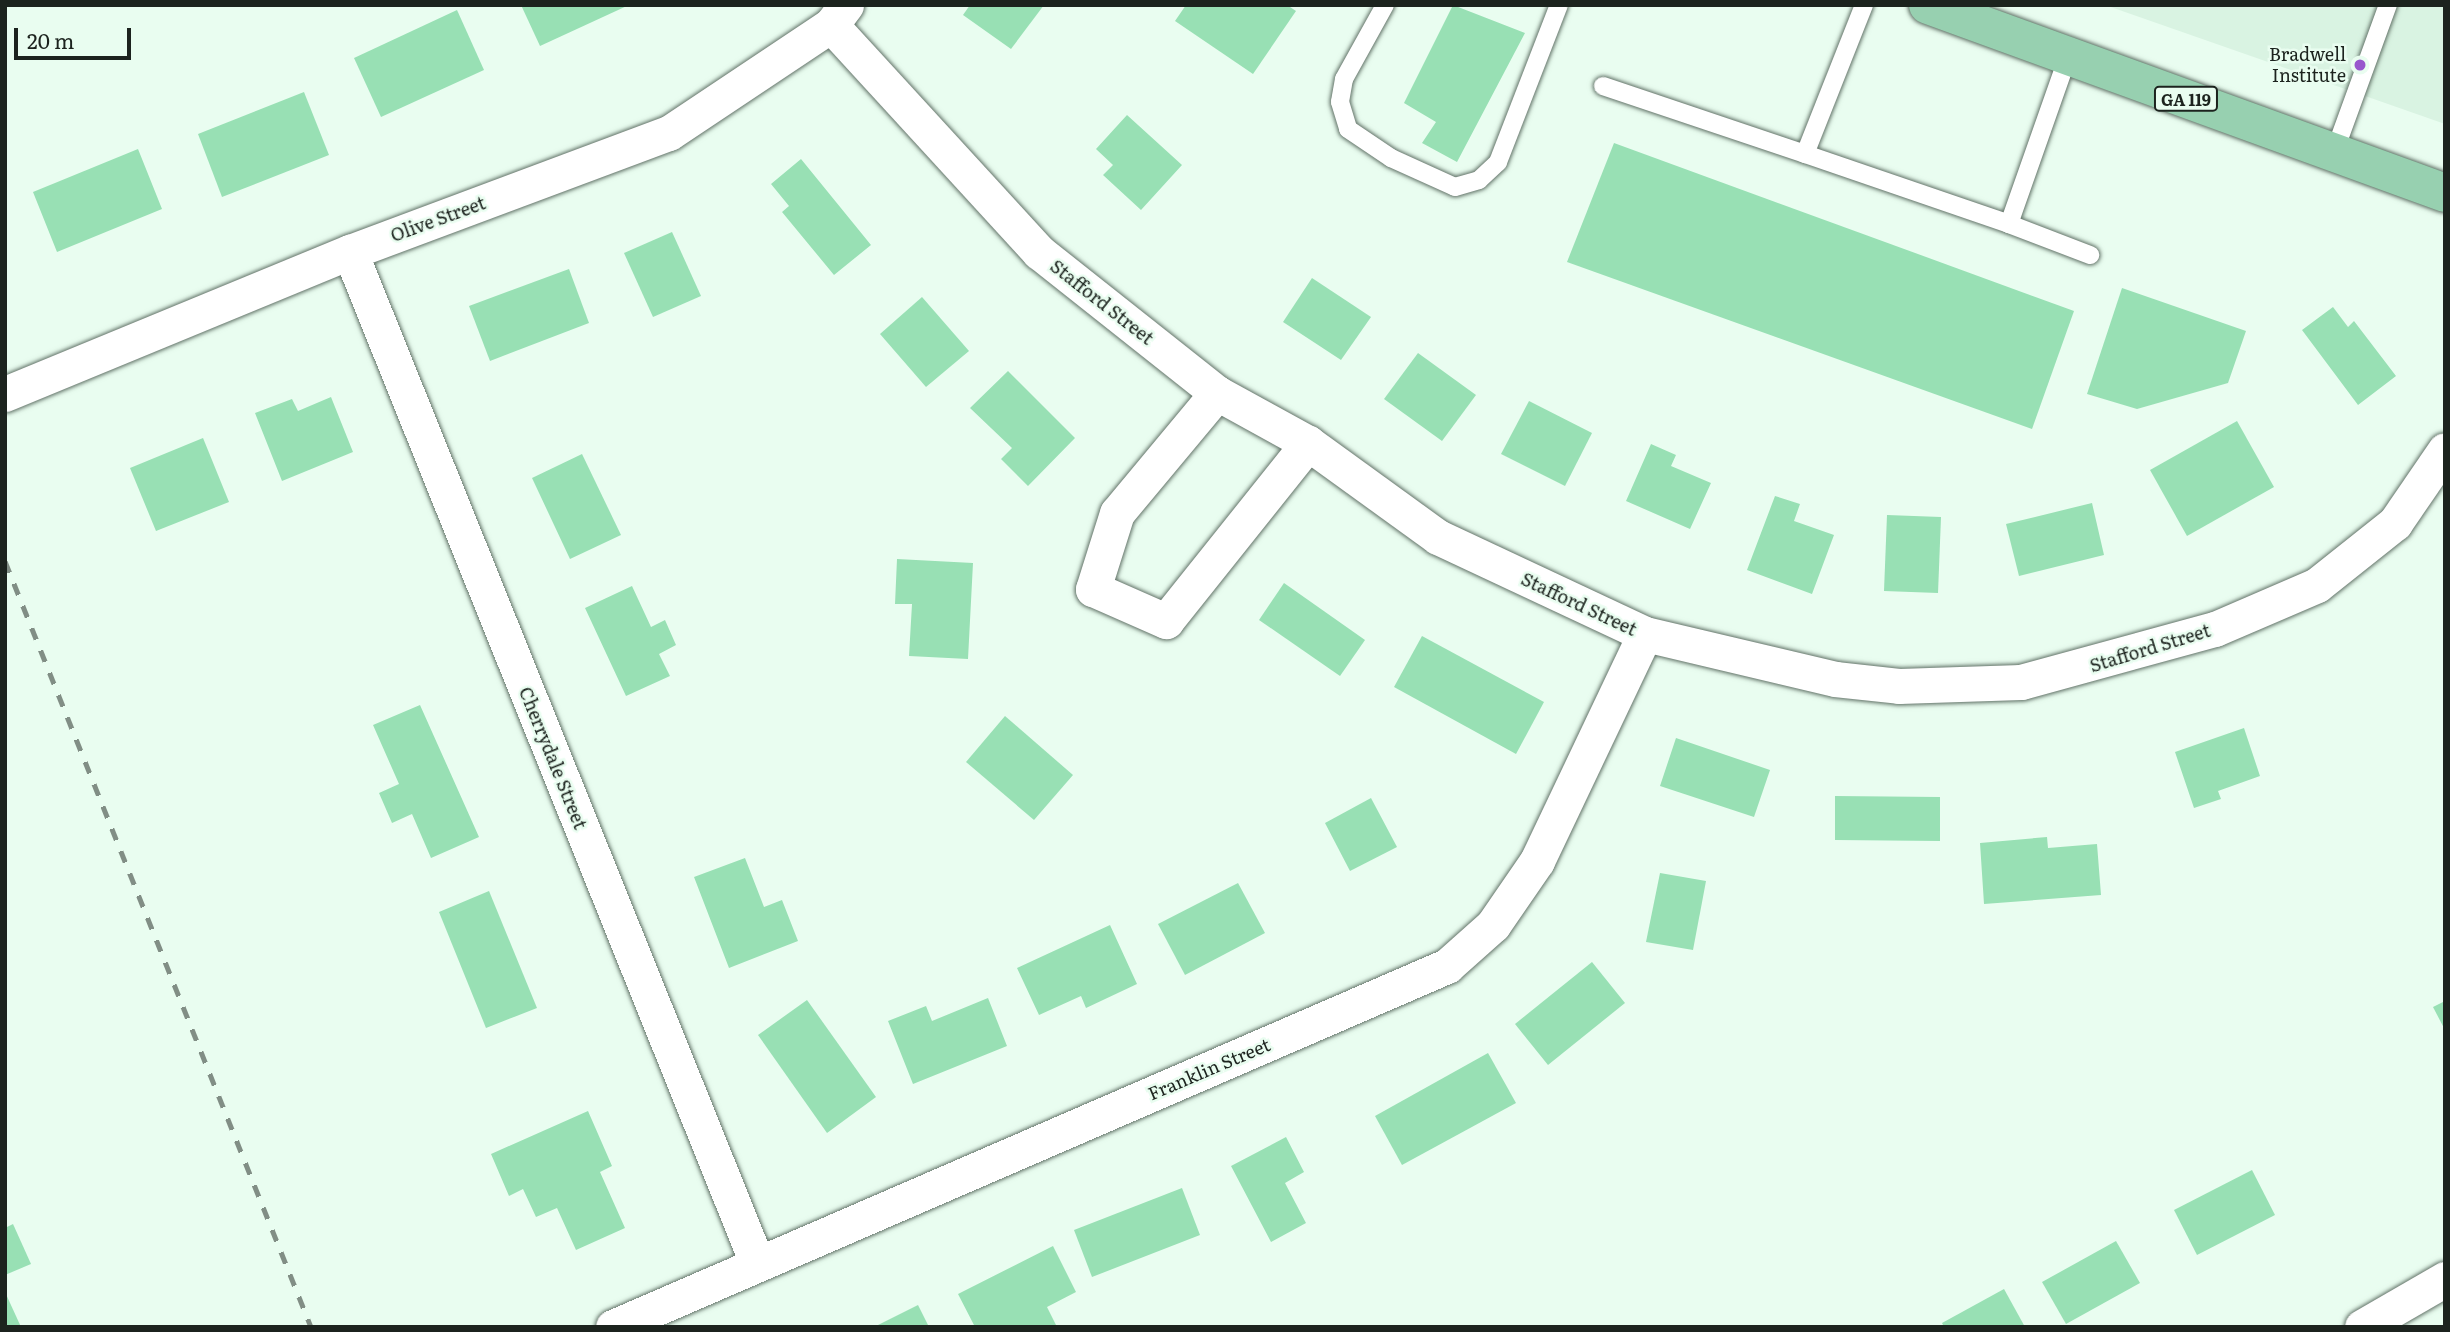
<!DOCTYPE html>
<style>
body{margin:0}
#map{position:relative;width:2450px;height:1332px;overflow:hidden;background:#e9fdf0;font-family:Literata,serif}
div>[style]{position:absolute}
.built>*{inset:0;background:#d9f3e2}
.building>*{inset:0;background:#98e0b4}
.roads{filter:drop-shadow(0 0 2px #627368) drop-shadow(0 0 2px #627368)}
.service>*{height:18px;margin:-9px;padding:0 9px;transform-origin:9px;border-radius:9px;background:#fff}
.minor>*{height:35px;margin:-17.5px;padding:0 17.5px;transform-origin:17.5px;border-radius:17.5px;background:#fff}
.primary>*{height:38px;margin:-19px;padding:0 19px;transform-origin:19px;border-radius:19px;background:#97d0b0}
.rail>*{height:5px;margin-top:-2.5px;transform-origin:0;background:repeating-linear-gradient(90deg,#818e85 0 12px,transparent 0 24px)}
.dots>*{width:19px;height:19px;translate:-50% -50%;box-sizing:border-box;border:4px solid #e9fdf0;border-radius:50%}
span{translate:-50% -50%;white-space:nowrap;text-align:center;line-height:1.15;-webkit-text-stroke:5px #e9fdf0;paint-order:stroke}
.shield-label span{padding:2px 5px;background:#e9fdf0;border:2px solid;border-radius:5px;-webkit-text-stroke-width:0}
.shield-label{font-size:16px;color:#1c231e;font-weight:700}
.poi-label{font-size:18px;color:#1c231e}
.right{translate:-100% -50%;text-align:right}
.street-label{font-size:18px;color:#1c231e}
.frame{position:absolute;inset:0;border:7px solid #1c231e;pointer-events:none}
.scale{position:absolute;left:14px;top:28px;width:117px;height:32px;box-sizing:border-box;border:4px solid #1c231e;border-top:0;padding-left:9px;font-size:21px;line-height:24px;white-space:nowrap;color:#1c231e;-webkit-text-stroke:5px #e9fdf0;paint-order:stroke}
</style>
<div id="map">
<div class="built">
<div style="clip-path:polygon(2105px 5px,2445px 5px,2445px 124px)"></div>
</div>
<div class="building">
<div style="clip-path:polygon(521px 5px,629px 5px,540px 46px)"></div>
<div style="clip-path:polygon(970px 5px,1044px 5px,1011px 49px,963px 15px)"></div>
<div style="clip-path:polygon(1186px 5px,1287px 5px,1296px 11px,1253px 74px,1175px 21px)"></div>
<div style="clip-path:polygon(1453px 5px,1525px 33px,1457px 162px,1422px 143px,1436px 122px,1404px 103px)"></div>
<div style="clip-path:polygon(457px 10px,484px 70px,381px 117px,354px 58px)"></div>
<div style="clip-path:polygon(304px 92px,329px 155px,222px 197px,198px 134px)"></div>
<div style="clip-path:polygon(1127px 115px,1182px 165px,1141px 210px,1103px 175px,1113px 165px,1096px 149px)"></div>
<div style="clip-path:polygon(1614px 143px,2074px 311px,2032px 429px,1567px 262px)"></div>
<div style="clip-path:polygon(138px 149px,162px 209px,57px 252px,33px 192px)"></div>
<div style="clip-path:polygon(801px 159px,871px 245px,834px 275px,782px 212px,789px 206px,771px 184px)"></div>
<div style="clip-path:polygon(672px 232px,701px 296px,653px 317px,624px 253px)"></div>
<div style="clip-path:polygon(569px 269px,589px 323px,490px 361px,469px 306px)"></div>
<div style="clip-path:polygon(1312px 278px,1371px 317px,1341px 360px,1283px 322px)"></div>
<div style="clip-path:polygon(2122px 288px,2246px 331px,2228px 383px,2137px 409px,2087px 394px)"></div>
<div style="clip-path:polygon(922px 297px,969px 351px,926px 387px,880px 334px)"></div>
<div style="clip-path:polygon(2333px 307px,2348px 327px,2354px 321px,2396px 376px,2358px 405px,2302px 330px)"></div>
<div style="clip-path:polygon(1418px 353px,1476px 395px,1442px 441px,1384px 399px)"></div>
<div style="clip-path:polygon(1008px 371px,1075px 438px,1028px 486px,1001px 459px,1012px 448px,970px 408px)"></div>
<div style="clip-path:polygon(331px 397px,353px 452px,282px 481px,255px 413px,292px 399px,298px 411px)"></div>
<div style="clip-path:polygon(1529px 401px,1592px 433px,1565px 486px,1501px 454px)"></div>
<div style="clip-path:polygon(2237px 421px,2274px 487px,2187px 536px,2150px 470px)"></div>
<div style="clip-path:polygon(203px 438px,229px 502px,156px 531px,130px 468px)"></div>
<div style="clip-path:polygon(1651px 444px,1676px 455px,1671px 466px,1711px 483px,1690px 529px,1626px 501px)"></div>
<div style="clip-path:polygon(582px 454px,621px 535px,570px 559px,532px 478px)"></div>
<div style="clip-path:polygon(1775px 496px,1800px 504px,1794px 521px,1834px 535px,1812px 594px,1747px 570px)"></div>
<div style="clip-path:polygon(2092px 503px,2104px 555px,2019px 576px,2006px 524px)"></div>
<div style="clip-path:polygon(1887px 515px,1941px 517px,1938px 593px,1884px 591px)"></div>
<div style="clip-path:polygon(897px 559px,973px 563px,968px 659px,909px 656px,912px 604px,895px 604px)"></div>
<div style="clip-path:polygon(1284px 583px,1365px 640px,1340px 676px,1259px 620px)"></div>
<div style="clip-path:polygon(632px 586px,651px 627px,665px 620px,676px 645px,659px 654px,670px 676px,626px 696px,585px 608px)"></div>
<div style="clip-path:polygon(1422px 636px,1544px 702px,1516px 754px,1394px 687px)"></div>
<div style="clip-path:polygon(420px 705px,479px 837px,431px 858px,412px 814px,392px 823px,379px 793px,399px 784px,373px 725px)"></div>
<div style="clip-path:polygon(1005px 716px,1073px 775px,1034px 820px,966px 762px)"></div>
<div style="clip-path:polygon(2244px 728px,2260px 776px,2218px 791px,2221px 799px,2194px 808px,2175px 752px)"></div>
<div style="clip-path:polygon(1676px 738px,1770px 770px,1754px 817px,1660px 786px)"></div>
<div style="clip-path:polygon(1835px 796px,1940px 797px,1940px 841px,1835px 840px)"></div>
<div style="clip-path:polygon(1371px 798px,1397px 847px,1350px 871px,1325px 823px)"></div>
<div style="clip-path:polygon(2047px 837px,2048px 848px,2097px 844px,2101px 895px,1984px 904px,1980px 843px)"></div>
<div style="clip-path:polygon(745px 858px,764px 907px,782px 900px,798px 941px,729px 968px,694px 877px)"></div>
<div style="clip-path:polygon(1660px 873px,1706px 881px,1693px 950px,1646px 942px)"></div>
<div style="clip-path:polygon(1238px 883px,1265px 933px,1185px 975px,1158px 924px)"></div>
<div style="clip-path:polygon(489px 891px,537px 1008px,486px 1028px,439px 912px)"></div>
<div style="clip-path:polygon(1110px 925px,1137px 984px,1086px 1008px,1081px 996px,1039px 1015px,1017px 968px)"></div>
<div style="clip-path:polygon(1592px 962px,1625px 1003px,1548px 1065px,1515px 1024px)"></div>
<div style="clip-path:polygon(988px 998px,1007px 1046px,913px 1084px,888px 1021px,926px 1006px,932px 1021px)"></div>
<div style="clip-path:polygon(807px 1000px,876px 1097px,827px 1133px,758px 1035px)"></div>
<div style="clip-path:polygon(2445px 1001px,2445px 1030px,2433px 1007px)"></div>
<div style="clip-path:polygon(1488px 1053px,1516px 1103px,1402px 1165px,1375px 1116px)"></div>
<div style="clip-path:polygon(588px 1111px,612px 1166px,600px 1172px,625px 1228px,576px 1250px,557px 1208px,536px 1217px,523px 1189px,509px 1196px,491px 1154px)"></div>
<div style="clip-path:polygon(1286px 1137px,1304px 1172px,1285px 1183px,1306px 1223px,1271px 1242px,1231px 1166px)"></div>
<div style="clip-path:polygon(2252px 1170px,2275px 1215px,2197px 1255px,2174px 1210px)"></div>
<div style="clip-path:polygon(1182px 1188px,1200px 1235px,1092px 1277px,1074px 1230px)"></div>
<div style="clip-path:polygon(13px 1224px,31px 1264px,5px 1275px,5px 1228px)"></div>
<div style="clip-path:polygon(2116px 1241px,2140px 1283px,2066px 1324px,2042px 1282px)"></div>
<div style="clip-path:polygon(1053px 1246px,1076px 1292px,1047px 1307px,1057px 1327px,975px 1327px,958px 1294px)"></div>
<div style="clip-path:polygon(2004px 1289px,2025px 1327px,1944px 1327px,1942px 1323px)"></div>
<div style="clip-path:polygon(5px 1292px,21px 1327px,5px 1327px)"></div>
<div style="clip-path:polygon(918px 1305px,929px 1327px,874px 1327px)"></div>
</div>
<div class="roads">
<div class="service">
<div style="left:1385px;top:5px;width:85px;rotate:119deg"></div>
<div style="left:1344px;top:79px;width:23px;rotate:100deg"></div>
<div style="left:1340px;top:102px;width:28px;rotate:73deg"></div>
<div style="left:1348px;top:129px;width:52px;rotate:34deg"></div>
<div style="left:1391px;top:158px;width:70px;rotate:24.4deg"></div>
<div style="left:1455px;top:187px;width:25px;rotate:-16deg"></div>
<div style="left:1479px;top:180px;width:26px;rotate:-43deg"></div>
<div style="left:1498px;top:162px;width:168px;rotate:-68.8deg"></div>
<div style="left:1864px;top:5px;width:160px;rotate:111.6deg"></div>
<div style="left:1805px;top:154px;width:216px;rotate:18.9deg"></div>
<div style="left:2009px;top:224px;width:178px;rotate:-70.6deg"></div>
<div style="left:1603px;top:86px;width:213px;rotate:18.6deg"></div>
<div style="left:2334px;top:153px;width:158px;rotate:-70deg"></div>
<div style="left:2009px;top:224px;width:87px;rotate:20.9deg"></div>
</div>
<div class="minor">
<div style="left:831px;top:25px;width:308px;rotate:47.5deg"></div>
<div style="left:1039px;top:252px;width:227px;rotate:38.4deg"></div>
<div style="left:1217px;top:393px;width:104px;rotate:28.8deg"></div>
<div style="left:1308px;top:443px;width:160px;rotate:35.9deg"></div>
<div style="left:1438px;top:537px;width:229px;rotate:25.1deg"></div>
<div style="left:1645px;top:634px;width:195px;rotate:13.3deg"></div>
<div style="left:1835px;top:679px;width:64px;rotate:6.2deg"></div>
<div style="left:1899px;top:686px;width:122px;rotate:-1.9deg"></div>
<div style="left:2021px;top:682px;width:201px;rotate:-15.3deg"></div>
<div style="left:2215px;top:629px;width:111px;rotate:-23.3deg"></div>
<div style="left:2317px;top:585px;width:100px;rotate:-38.5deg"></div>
<div style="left:2395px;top:523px;width:88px;rotate:-55.6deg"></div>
<div style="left:350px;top:252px;width:1090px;rotate:68.07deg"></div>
<div style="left:1217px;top:393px;width:156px;rotate:129.8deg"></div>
<div style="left:1117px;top:513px;width:80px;rotate:107.5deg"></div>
<div style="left:1093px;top:589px;width:80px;rotate:23.7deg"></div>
<div style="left:1166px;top:621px;width:228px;rotate:-51.4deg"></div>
<div style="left:5px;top:394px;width:373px;rotate:-22.4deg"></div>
<div style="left:350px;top:252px;width:340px;rotate:-20.5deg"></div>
<div style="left:669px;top:133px;width:195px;rotate:-33.7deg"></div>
<div style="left:831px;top:25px;width:25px;rotate:-53deg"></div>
<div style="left:613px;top:1327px;width:909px;rotate:-23.41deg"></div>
<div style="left:1447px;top:966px;width:62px;rotate:-41.7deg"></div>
<div style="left:1493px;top:925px;width:78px;rotate:-55.5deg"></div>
<div style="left:1537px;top:861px;width:251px;rotate:-64.6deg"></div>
<div style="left:2362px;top:1327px;width:96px;rotate:-30deg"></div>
</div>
<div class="primary">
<div style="left:1928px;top:5px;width:550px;rotate:19.98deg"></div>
</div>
</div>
<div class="rail">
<div style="left:5px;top:561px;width:825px;rotate:68.22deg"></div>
</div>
<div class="dots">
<div style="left:2360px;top:65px;background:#9857cd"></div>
</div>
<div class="shield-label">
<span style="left:2186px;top:99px">GA 119</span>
</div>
<div class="poi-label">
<span class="right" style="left:2346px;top:65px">Bradwell<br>Institute</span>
</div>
<div class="street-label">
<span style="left:438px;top:219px;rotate:-20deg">Olive Street</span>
<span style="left:1102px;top:302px;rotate:38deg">Stafford Street</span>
<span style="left:1579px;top:604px;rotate:25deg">Stafford Street</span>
<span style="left:2150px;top:648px;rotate:-17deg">Stafford Street</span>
<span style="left:553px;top:758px;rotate:68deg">Cherrydale Street</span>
<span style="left:1209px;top:1069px;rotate:-23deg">Franklin Street</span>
</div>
<div class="frame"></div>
<div class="scale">20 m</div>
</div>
